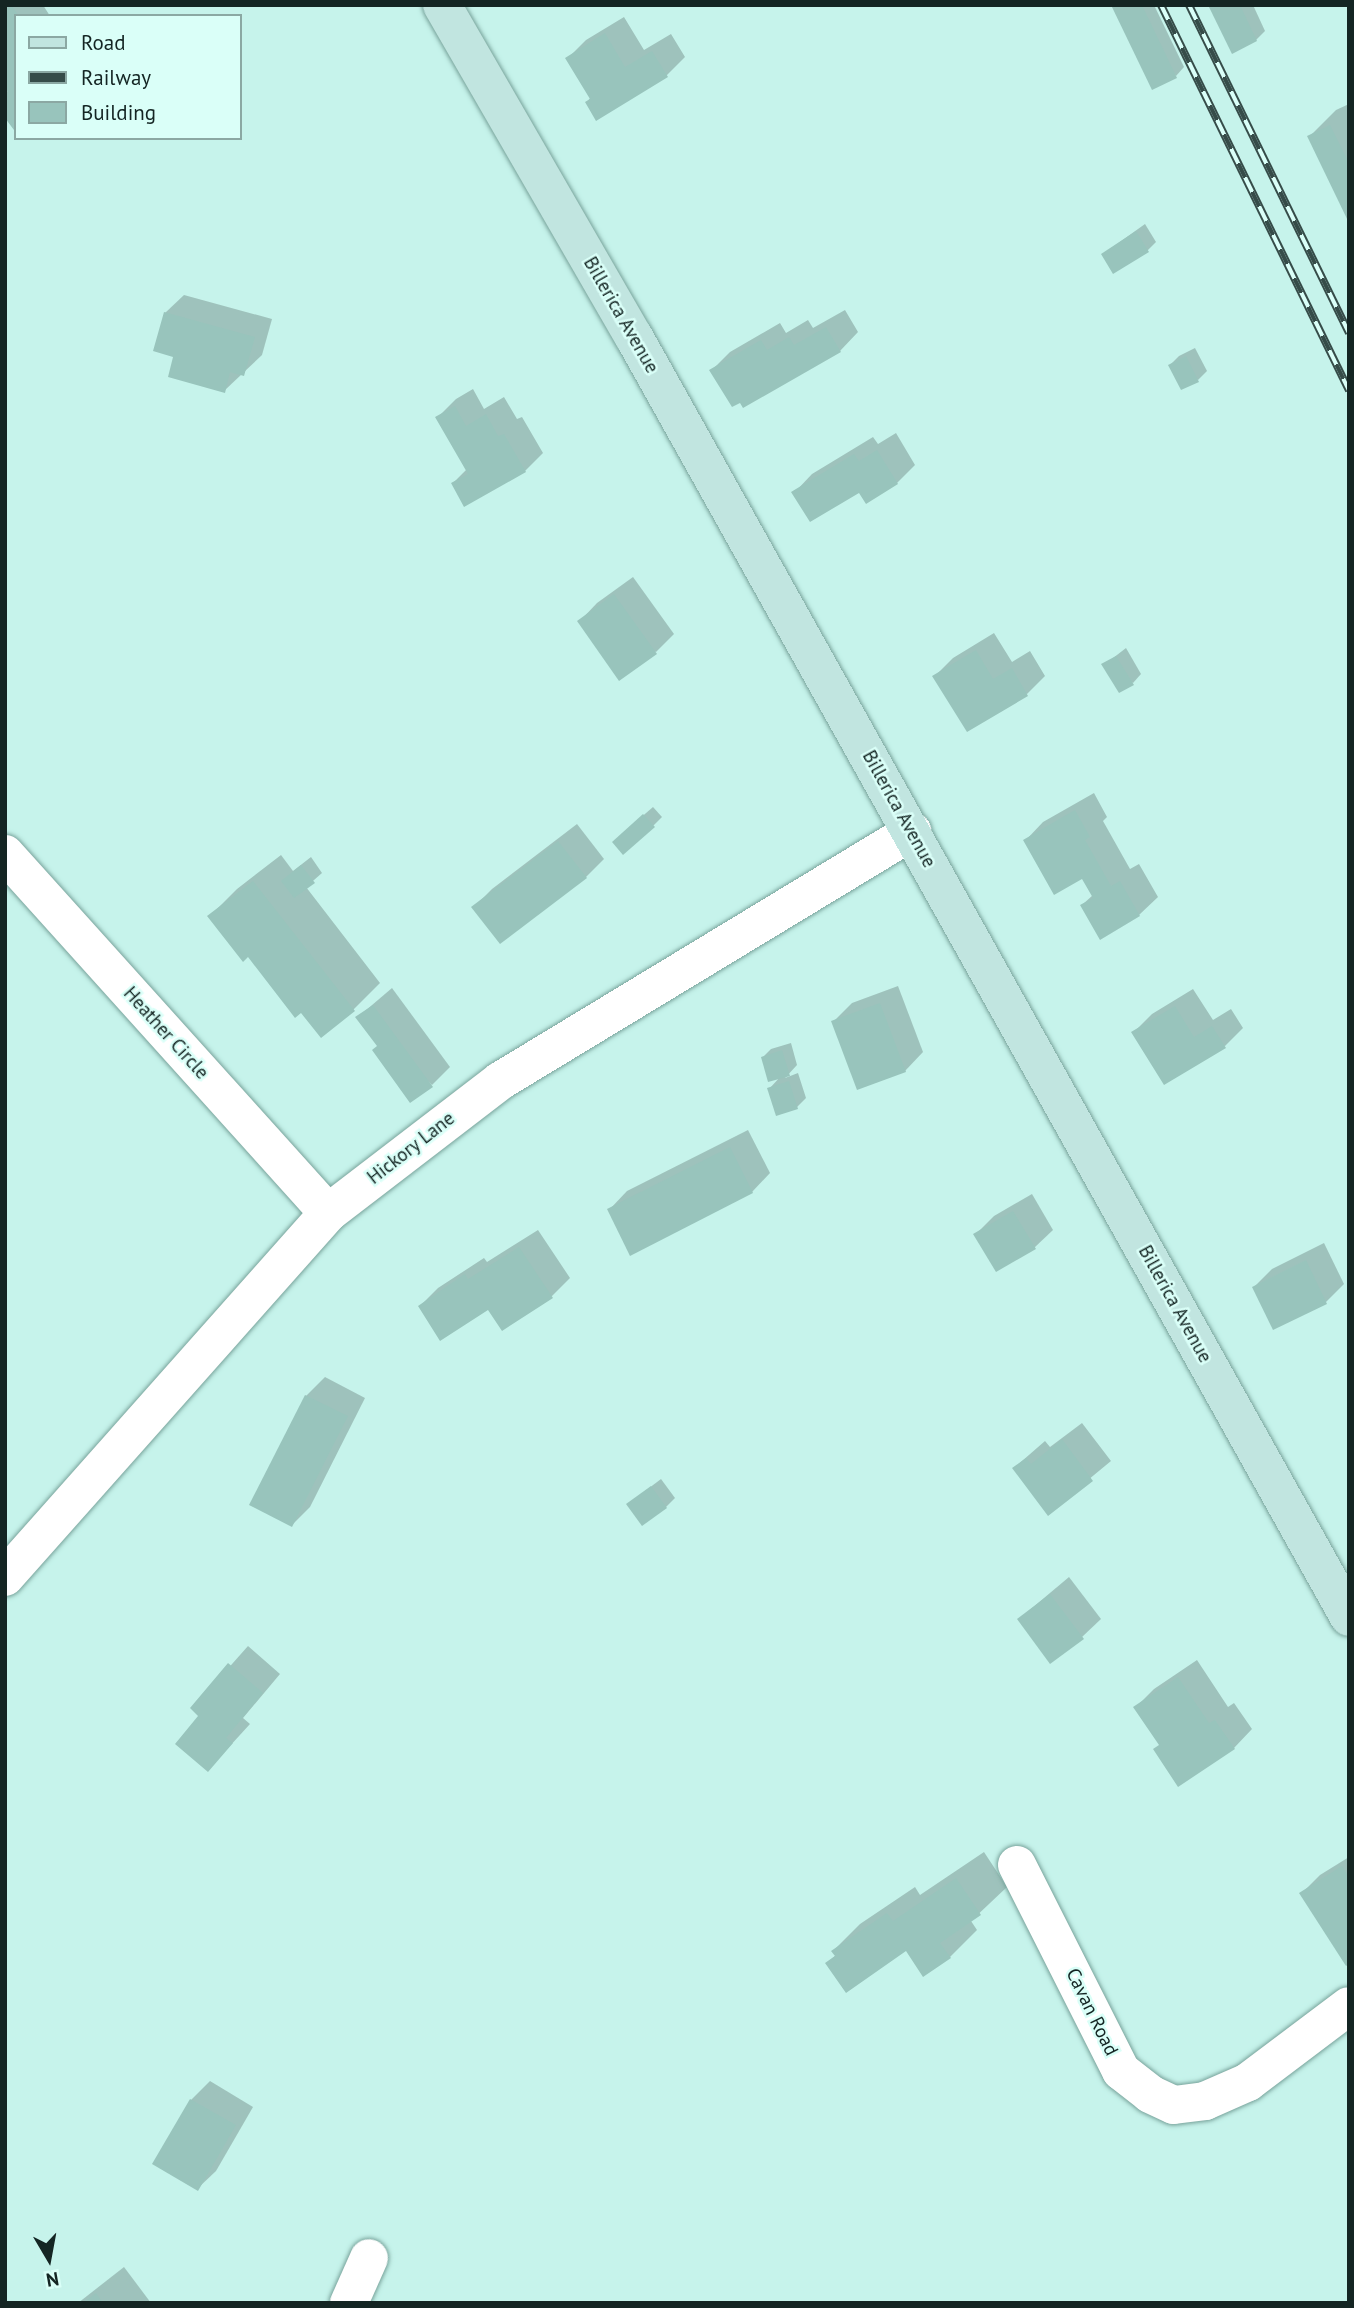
<!DOCTYPE html>
<style>
body{margin:0}
#map{position:relative;width:1354px;height:2308px;overflow:hidden;background:#c6f3eb;font-family:"PT Sans",sans-serif}
div>[style]{position:absolute}
.shadow>*{inset:0;background:#0003}
.building>*{inset:0;background:#98c4bc}
.roads{filter:drop-shadow(0 0 2px #78a39b) drop-shadow(0 0 2px #78a39b)}
.minor>*{height:38px;margin:-19px;padding:0 19px;transform-origin:19px;border-radius:19px;background:#fff}
.secondary>*{height:38px;margin:-19px;padding:0 19px;transform-origin:19px;border-radius:19px;background:#c1e5e0}
.rail>*{height:8px;margin-top:-4px;transform-origin:0;background:repeating-linear-gradient(90deg,#dafff8 0 16px,#364c49 0 32px);box-sizing:border-box;border-block:2px solid #364c49}
span{translate:-50% -50%;white-space:nowrap;text-align:center;line-height:1.15;-webkit-text-stroke:5px #dafff8;paint-order:stroke}
.street-label{font-size:19px;color:#142523}
.frame{position:absolute;inset:0;border:7px solid #142523;pointer-events:none}
.legend{position:absolute;left:14px;top:14px;width:228px;height:126px;box-sizing:border-box;background:#dafff8;border:2px solid #8ba8a3;margin:0;padding:9px 12px;list-style:none;font-size:21px;color:#142523}
.legend li{display:flex;align-items:center;gap:14px;height:35px}
.legend b{width:35px;border:2px solid #8ba8a3}
.north{position:absolute;left:14px;top:2224px;width:70px;height:70px;-webkit-text-stroke:5px #dafff8;paint-order:stroke;rotate:170deg;font-size:19px;font-weight:700;line-height:28px;text-align:center;color:#142523}
.north::after{content:'';display:block;margin:auto;width:24px;height:32px;background:#142523;clip-path:polygon(50% 0,100% 100%,50% 72%,0 100%)}
</style>
<div id="map">
<div class="shadow">
<div style="clip-path:polygon(5px 5px,43px 5px,50px 16px,16px 16px,14px 128px,5px 115px,5px 93px,9px 90px)"></div>
<div style="clip-path:polygon(1113px 5px,1154px 5px,1184px 67px,1176px 76px)"></div>
<div style="clip-path:polygon(1210px 5px,1253px 5px,1265px 31px,1256px 40px)"></div>
<div style="clip-path:polygon(624px 17px,644px 50px,671px 34px,685px 57px,667px 75px,597px 118px,587px 102px,591px 97px,568px 58px,586px 40px)"></div>
<div style="clip-path:polygon(1349px 104px,1349px 219px,1309px 137px,1336px 110px)"></div>
<div style="clip-path:polygon(1145px 224px,1156px 242px,1147px 251px,1103px 254px)"></div>
<div style="clip-path:polygon(184px 295px,272px 319px,262px 355px,224px 391px,175px 356px,165px 313px)"></div>
<div style="clip-path:polygon(845px 310px,858px 332px,840px 351px,712px 370px,730px 352px,780px 323px,786px 333px,808px 320px,813px 328px)"></div>
<div style="clip-path:polygon(1195px 348px,1207px 371px,1198px 380px,1170px 365px,1179px 356px)"></div>
<div style="clip-path:polygon(473px 389px,484px 409px,504px 397px,517px 419px,522px 417px,543px 453px,525px 471px,453px 483px,467px 469px,438px 417px,456px 399px)"></div>
<div style="clip-path:polygon(896px 433px,915px 465px,897px 483px,859px 490px,794px 493px,812px 474px,873px 437px,878px 444px)"></div>
<div style="clip-path:polygon(633px 577px,674px 634px,656px 652px,579px 622px,597px 603px)"></div>
<div style="clip-path:polygon(994px 633px,1012px 662px,1030px 651px,1045px 676px,1027px 694px,935px 676px,953px 658px)"></div>
<div style="clip-path:polygon(1126px 648px,1141px 674px,1133px 683px,1104px 665px)"></div>
<div style="clip-path:polygon(1094px 793px,1107px 817px,1103px 821px,1130px 869px,1139px 864px,1158px 897px,1139px 915px,1082px 905px,1093px 895px,1083px 877px,1025px 841px,1043px 822px)"></div>
<div style="clip-path:polygon(653px 807px,662px 817px,653px 826px,623px 833px)"></div>
<div style="clip-path:polygon(577px 824px,604px 859px,586px 877px,474px 907px,492px 889px)"></div>
<div style="clip-path:polygon(281px 855px,293px 871px,311px 857px,322px 873px,306px 887px,380px 983px,353px 1010px,248px 955px,210px 916px,237px 889px)"></div>
<div style="clip-path:polygon(898px 986px,923px 1052px,905px 1071px,833px 1022px,852px 1003px)"></div>
<div style="clip-path:polygon(392px 988px,450px 1067px,432px 1085px,358px 1017px)"></div>
<div style="clip-path:polygon(1193px 989px,1213px 1020px,1231px 1009px,1243px 1028px,1225px 1046px,1134px 1032px,1152px 1014px)"></div>
<div style="clip-path:polygon(791px 1043px,797px 1065px,785px 1078px,798px 1073px,806px 1098px,797px 1107px,777px 1114px,769px 1089px,781px 1076px,763px 1057px,771px 1049px)"></div>
<div style="clip-path:polygon(748px 1130px,770px 1173px,752px 1192px,609px 1210px,627px 1191px)"></div>
<div style="clip-path:polygon(1032px 1194px,1053px 1230px,1034px 1248px,976px 1234px,994px 1216px)"></div>
<div style="clip-path:polygon(538px 1230px,570px 1278px,552px 1296px,488px 1308px,420px 1306px,438px 1288px,484px 1258px,487px 1262px)"></div>
<div style="clip-path:polygon(1324px 1243px,1344px 1284px,1326px 1302px,1254px 1287px,1272px 1269px)"></div>
<div style="clip-path:polygon(325px 1377px,365px 1398px,310px 1507px,292px 1525px,306px 1396px)"></div>
<div style="clip-path:polygon(1082px 1423px,1111px 1461px,1048px 1513px,1014px 1468px,1045px 1441px,1050px 1447px)"></div>
<div style="clip-path:polygon(661px 1479px,675px 1498px,666px 1507px,628px 1504px)"></div>
<div style="clip-path:polygon(1069px 1577px,1101px 1619px,1082px 1637px,1019px 1619px)"></div>
<div style="clip-path:polygon(248px 1646px,280px 1674px,243px 1718px,250px 1724px,208px 1770px,201px 1716px,193px 1708px)"></div>
<div style="clip-path:polygon(1197px 1660px,1228px 1707px,1234px 1703px,1252px 1729px,1234px 1748px,1160px 1745px,1136px 1707px,1154px 1689px)"></div>
<div style="clip-path:polygon(984px 1852px,1007px 1887px,971px 1921px,977px 1930px,950px 1957px,906px 1949px,827px 1963px,836px 1955px,833px 1951px,860px 1924px,915px 1887px,920px 1895px)"></div>
<div style="clip-path:polygon(1349px 1857px,1349px 1962px,1302px 1893px,1320px 1875px)"></div>
<div style="clip-path:polygon(210px 2081px,253px 2107px,216px 2171px,197px 2189px,154px 2163px,191px 2100px)"></div>
<div style="clip-path:polygon(124px 2267px,151px 2303px,78px 2303px)"></div>
</div>
<div class="building">
<div style="clip-path:polygon(5px 5px,11px 5px,19px 16px,16px 16px,14px 130px,5px 118px,5px 94px,8px 92px,5px 88px)"></div>
<div style="clip-path:polygon(1111px 5px,1142px 5px,1177px 78px,1152px 90px)"></div>
<div style="clip-path:polygon(1208px 5px,1240px 5px,1257px 41px,1232px 54px)"></div>
<div style="clip-path:polygon(605px 33px,625px 67px,652px 51px,668px 77px,596px 121px,585px 102px,590px 99px,565px 58px)"></div>
<div style="clip-path:polygon(1330px 125px,1349px 163px,1349px 223px,1307px 136px)"></div>
<div style="clip-path:polygon(1136px 231px,1149px 252px,1113px 274px,1101px 254px)"></div>
<div style="clip-path:polygon(164px 312px,255px 337px,244px 376px,230px 372px,225px 393px,168px 377px,173px 357px,153px 351px)"></div>
<div style="clip-path:polygon(826px 327px,841px 352px,743px 408px,740px 403px,732px 407px,709px 370px,761px 340px,767px 350px,789px 337px,794px 345px)"></div>
<div style="clip-path:polygon(1186px 356px,1199px 382px,1181px 390px,1168px 365px)"></div>
<div style="clip-path:polygon(455px 406px,466px 426px,486px 414px,498px 436px,504px 434px,526px 472px,464px 507px,451px 483px,468px 474px,435px 417px)"></div>
<div style="clip-path:polygon(877px 450px,898px 484px,866px 504px,859px 493px,810px 522px,791px 492px,854px 454px,859px 461px)"></div>
<div style="clip-path:polygon(614px 594px,657px 654px,619px 681px,577px 621px)"></div>
<div style="clip-path:polygon(976px 650px,993px 679px,1012px 668px,1028px 696px,967px 732px,932px 676px)"></div>
<div style="clip-path:polygon(1116px 656px,1134px 685px,1119px 693px,1101px 664px)"></div>
<div style="clip-path:polygon(1075px 810px,1090px 837px,1085px 840px,1111px 886px,1120px 881px,1140px 916px,1100px 940px,1080px 905px,1093px 898px,1082px 879px,1054px 895px,1023px 840px)"></div>
<div style="clip-path:polygon(643px 814px,655px 827px,623px 855px,612px 842px)"></div>
<div style="clip-path:polygon(558px 841px,587px 878px,500px 944px,471px 907px)"></div>
<div style="clip-path:polygon(301px 865px,315px 883px,294px 898px,281px 881px)"></div>
<div style="clip-path:polygon(253px 881px,355px 1011px,321px 1038px,301px 1013px,295px 1018px,248px 957px,243px 962px,207px 916px)"></div>
<div style="clip-path:polygon(880px 1003px,906px 1072px,857px 1090px,831px 1021px)"></div>
<div style="clip-path:polygon(373px 1005px,433px 1087px,410px 1103px,372px 1050px,377px 1046px,355px 1017px)"></div>
<div style="clip-path:polygon(1175px 1006px,1194px 1037px,1212px 1026px,1226px 1048px,1164px 1085px,1131px 1032px)"></div>
<div style="clip-path:polygon(782px 1050px,790px 1076px,768px 1082px,761px 1057px)"></div>
<div style="clip-path:polygon(789px 1081px,798px 1109px,776px 1116px,767px 1088px)"></div>
<div style="clip-path:polygon(730px 1147px,753px 1193px,630px 1256px,607px 1209px)"></div>
<div style="clip-path:polygon(1013px 1211px,1036px 1249px,996px 1272px,973px 1234px)"></div>
<div style="clip-path:polygon(519px 1247px,553px 1298px,502px 1331px,488px 1310px,440px 1341px,418px 1306px,465px 1274px,468px 1279px)"></div>
<div style="clip-path:polygon(1306px 1260px,1327px 1304px,1273px 1330px,1252px 1287px)"></div>
<div style="clip-path:polygon(305px 1395px,348px 1416px,292px 1527px,249px 1505px)"></div>
<div style="clip-path:polygon(1062px 1439px,1093px 1481px,1048px 1516px,1012px 1468px,1026px 1458px,1031px 1464px)"></div>
<div style="clip-path:polygon(651px 1486px,667px 1508px,642px 1526px,626px 1504px)"></div>
<div style="clip-path:polygon(1050px 1594px,1084px 1639px,1050px 1664px,1017px 1619px)"></div>
<div style="clip-path:polygon(228px 1663px,263px 1693px,226px 1738px,233px 1743px,208px 1772px,175px 1744px,198px 1716px,190px 1708px)"></div>
<div style="clip-path:polygon(1178px 1677px,1209px 1723px,1215px 1720px,1235px 1749px,1178px 1787px,1153px 1749px,1159px 1745px,1133px 1707px)"></div>
<div style="clip-path:polygon(1342px 1866px,1349px 1878px,1349px 1964px,1346px 1966px,1299px 1893px)"></div>
<div style="clip-path:polygon(956px 1878px,981px 1915px,940px 1943px,951px 1958px,923px 1977px,906px 1951px,846px 1993px,825px 1963px,835px 1956px,831px 1951px,887px 1913px,893px 1921px)"></div>
<div style="clip-path:polygon(190px 2099px,236px 2125px,198px 2191px,152px 2164px)"></div>
<div style="clip-path:polygon(96px 2293px,103px 2303px,83px 2303px)"></div>
</div>
<div class="roads">
<div class="minor">
<div style="left:5px;top:854px;width:483px;rotate:48deg"></div>
<div style="left:5px;top:1577px;width:487px;rotate:-48.4deg"></div>
<div style="left:328px;top:1213px;width:217px;rotate:-37.5deg"></div>
<div style="left:500px;top:1081px;width:482px;rotate:-31.2deg"></div>
<div style="left:1017px;top:1865px;width:231px;rotate:63.2deg"></div>
<div style="left:1121px;top:2071px;width:37px;rotate:38deg"></div>
<div style="left:1150px;top:2094px;width:26px;rotate:25deg"></div>
<div style="left:1174px;top:2105px;width:31px;rotate:-7deg"></div>
<div style="left:1205px;top:2101px;width:47px;rotate:-23.8deg"></div>
<div style="left:1248px;top:2082px;width:126px;rotate:-37deg"></div>
<div style="left:349px;top:2303px;width:49px;rotate:-66deg"></div>
</div>
<div class="secondary">
<div style="left:442px;top:5px;width:384px;rotate:60deg"></div>
<div style="left:634px;top:337px;width:1466px;rotate:60.81deg"></div>
</div>
</div>
<div class="rail">
<div style="left:1161px;top:5px;width:429px;rotate:64deg"></div>
<div style="left:1189px;top:5px;width:365px;rotate:64deg"></div>
</div>
<div class="street-label">
<span style="left:621px;top:315px;rotate:60deg">Billerica Avenue</span>
<span style="left:899px;top:809px;rotate:61deg">Billerica Avenue</span>
<span style="left:166px;top:1033px;rotate:48deg">Heather Circle</span>
<span style="left:411px;top:1148px;rotate:-38deg">Hickory Lane</span>
<span style="left:1175px;top:1304px;rotate:61deg">Billerica Avenue</span>
<span style="left:1092px;top:2012px;rotate:64deg">Cavan Road</span>
</div>
<div class="frame"></div>
<ul class="legend">
<li><b style="height:9px;background:#c1e5e0"></b>Road</li>
<li><b style="height:9px;background:#364c49"></b>Railway</li>
<li><b style="height:19px;background:#98c4bc"></b>Building</li>
</ul>
<div class="north">N</div>
</div>
